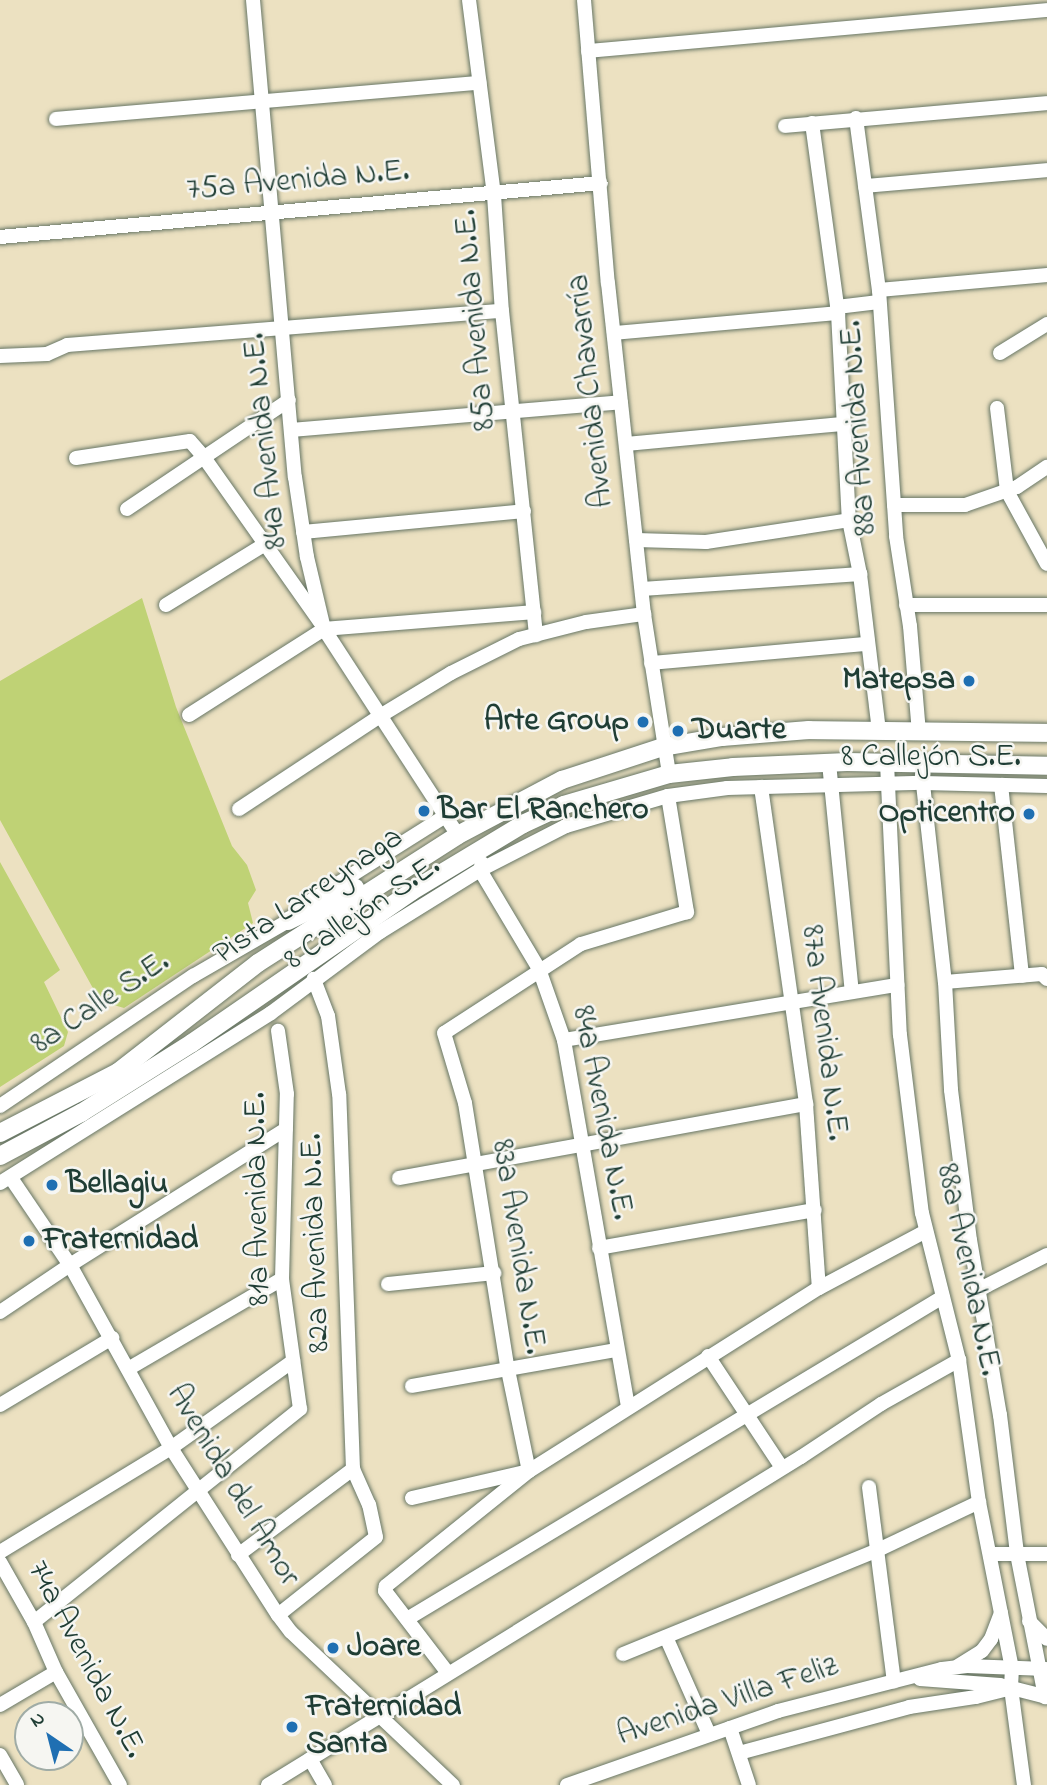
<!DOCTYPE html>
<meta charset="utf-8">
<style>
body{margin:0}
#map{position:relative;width:1047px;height:1785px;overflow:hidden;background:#ece1c1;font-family:"Indie Flower",sans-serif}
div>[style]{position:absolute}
.green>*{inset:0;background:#bfd275}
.roads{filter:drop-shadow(0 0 2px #677665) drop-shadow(0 0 2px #677665)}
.minor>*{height:14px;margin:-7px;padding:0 7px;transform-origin:7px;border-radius:7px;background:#fff}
.major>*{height:18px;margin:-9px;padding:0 9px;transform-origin:9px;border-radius:9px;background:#fff}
.dots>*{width:19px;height:19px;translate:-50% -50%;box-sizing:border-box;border:4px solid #f6f6f2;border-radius:50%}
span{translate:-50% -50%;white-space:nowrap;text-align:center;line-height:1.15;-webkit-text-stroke:5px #f6f6f2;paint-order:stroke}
.street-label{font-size:32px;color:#1f3d34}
.poi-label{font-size:32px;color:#1f3d34;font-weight:700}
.right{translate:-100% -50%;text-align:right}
.left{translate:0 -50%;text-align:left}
.north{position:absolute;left:14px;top:1701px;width:70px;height:70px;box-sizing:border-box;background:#f6f6f2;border:2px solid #a0aca6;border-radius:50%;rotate:325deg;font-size:19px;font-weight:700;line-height:28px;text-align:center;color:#1f3d34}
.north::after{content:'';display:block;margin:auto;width:24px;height:32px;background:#1f6fb2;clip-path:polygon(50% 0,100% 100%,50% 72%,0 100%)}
</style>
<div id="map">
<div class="green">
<div style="clip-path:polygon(142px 598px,176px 707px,232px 846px,247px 865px,256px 890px,248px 903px,253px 923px,124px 1008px,100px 1001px,0 820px,0 681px)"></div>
<div style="clip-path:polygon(0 862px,60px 970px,44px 982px,68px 1032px,64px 1046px,0 1087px)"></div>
</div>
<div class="roads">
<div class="minor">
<div style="left:253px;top:0;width:479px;rotate:85deg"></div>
<div style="left:295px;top:477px;width:81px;rotate:81.5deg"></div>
<div style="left:307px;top:557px;width:74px;rotate:76.7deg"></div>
<div style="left:324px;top:629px;width:246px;rotate:57deg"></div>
<div style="left:469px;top:0;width:197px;rotate:82.7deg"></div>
<div style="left:494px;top:195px;width:116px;rotate:86.1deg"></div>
<div style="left:502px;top:311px;width:326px;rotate:84deg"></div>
<div style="left:584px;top:0;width:284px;rotate:85.2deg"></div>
<div style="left:608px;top:283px;width:333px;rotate:83.8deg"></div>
<div style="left:644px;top:614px;width:162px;rotate:81.1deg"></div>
<div style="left:588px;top:51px;width:461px;rotate:-5.1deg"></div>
<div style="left:856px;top:118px;width:174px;rotate:82.4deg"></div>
<div style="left:879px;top:290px;width:247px;rotate:86deg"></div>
<div style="left:896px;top:536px;width:91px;rotate:81.2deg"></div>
<div style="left:910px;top:626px;width:107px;rotate:85.2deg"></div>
<div style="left:56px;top:119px;width:425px;rotate:-4.9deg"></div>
<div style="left:812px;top:123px;width:192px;rotate:82.2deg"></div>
<div style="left:838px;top:313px;width:207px;rotate:87deg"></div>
<div style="left:849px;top:520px;width:55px;rotate:78.5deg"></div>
<div style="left:860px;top:574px;width:159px;rotate:83.1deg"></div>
<div style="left:785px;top:126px;width:263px;rotate:-5deg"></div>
<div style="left:865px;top:186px;width:183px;rotate:-5deg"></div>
<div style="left:0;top:237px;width:603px;rotate:-5.13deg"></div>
<div style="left:879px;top:290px;width:169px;rotate:-5.1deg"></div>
<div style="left:837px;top:307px;width:42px;rotate:-6.8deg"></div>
<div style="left:614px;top:333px;width:225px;rotate:-5.1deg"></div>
<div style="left:1000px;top:353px;width:55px;rotate:-31.7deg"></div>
<div style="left:0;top:356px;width:47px;rotate:-2.4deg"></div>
<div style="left:47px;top:354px;width:22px;rotate:-24deg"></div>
<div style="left:67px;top:345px;width:436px;rotate:-4.5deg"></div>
<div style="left:997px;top:408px;width:84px;rotate:83.1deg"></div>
<div style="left:1007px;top:491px;width:83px;rotate:61.3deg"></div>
<div style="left:291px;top:430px;width:331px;rotate:-4.8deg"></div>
<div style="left:626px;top:444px;width:217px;rotate:-5.3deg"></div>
<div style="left:76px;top:458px;width:115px;rotate:-8.5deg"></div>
<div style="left:190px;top:441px;width:20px;rotate:49deg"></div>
<div style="left:203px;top:456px;width:203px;rotate:54.8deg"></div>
<div style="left:894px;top:505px;width:71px"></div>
<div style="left:965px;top:505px;width:55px;rotate:-19.1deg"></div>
<div style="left:1017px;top:487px;width:36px;rotate:-34deg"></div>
<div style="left:127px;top:509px;width:195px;rotate:-33.9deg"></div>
<div style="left:303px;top:532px;width:222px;rotate:-5.4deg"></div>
<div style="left:636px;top:540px;width:70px;rotate:1.6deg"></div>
<div style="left:706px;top:542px;width:145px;rotate:-8.7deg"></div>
<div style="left:642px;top:589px;width:219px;rotate:-3.9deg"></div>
<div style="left:166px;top:605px;width:116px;rotate:-31.6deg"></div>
<div style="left:906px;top:605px;width:141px"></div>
<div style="left:651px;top:663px;width:216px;rotate:-5.1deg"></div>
<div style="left:189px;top:715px;width:160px;rotate:-32.5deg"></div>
<div style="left:324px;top:629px;width:211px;rotate:-4.6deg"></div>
<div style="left:829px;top:763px;width:230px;rotate:84.3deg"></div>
<div style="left:887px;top:763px;width:272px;rotate:87.3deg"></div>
<div style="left:900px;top:1035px;width:179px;rotate:83deg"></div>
<div style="left:922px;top:1213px;width:152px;rotate:75.9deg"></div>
<div style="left:959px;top:1360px;width:143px;rotate:82deg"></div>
<div style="left:979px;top:1502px;width:169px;rotate:78.8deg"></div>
<div style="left:1012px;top:1668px;width:20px;rotate:93deg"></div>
<div style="left:1011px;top:1688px;width:98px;rotate:82.4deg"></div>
<div style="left:922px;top:775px;width:208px;rotate:83.7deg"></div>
<div style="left:945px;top:982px;width:108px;rotate:86.8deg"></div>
<div style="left:951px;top:1090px;width:151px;rotate:82.8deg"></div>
<div style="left:970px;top:1240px;width:178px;rotate:80.3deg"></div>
<div style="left:1000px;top:1415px;width:140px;rotate:83deg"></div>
<div style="left:1017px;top:1554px;width:146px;rotate:78.9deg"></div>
<div style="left:1001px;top:785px;width:192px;rotate:83.7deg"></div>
<div style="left:761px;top:787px;width:320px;rotate:81.9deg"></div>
<div style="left:806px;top:1104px;width:184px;rotate:86deg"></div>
<div style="left:668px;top:796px;width:118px;rotate:80.7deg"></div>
<div style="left:687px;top:912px;width:111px;rotate:163.2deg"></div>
<div style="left:581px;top:944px;width:163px;rotate:147deg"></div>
<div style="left:444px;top:1033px;width:73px;rotate:73.3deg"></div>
<div style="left:465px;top:1103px;width:270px;rotate:80.9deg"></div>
<div style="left:508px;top:1370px;width:103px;rotate:78.3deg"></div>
<div style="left:529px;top:1471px;width:343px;rotate:-32.3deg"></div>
<div style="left:819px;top:1288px;width:121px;rotate:-28deg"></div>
<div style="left:239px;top:809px;width:169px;rotate:-33.4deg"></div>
<div style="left:380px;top:716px;width:83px;rotate:-31.2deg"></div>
<div style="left:451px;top:673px;width:76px;rotate:-26.6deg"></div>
<div style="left:519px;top:639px;width:69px;rotate:-14.2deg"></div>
<div style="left:586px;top:622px;width:59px;rotate:-7.9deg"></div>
<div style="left:482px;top:863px;width:7px;rotate:106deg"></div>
<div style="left:480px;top:870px;width:115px;rotate:59.2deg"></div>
<div style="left:539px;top:969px;width:75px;rotate:70.6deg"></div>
<div style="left:564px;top:1040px;width:371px;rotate:80.1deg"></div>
<div style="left:945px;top:982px;width:97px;rotate:-4.7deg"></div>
<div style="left:1042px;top:974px;width:7px;rotate:45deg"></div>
<div style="left:564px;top:1040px;width:338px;rotate:-9.4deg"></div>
<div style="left:0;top:1106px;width:233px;rotate:-34deg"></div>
<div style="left:193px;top:976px;width:110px;rotate:-30.1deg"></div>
<div style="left:288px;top:921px;width:32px;rotate:-41deg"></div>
<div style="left:312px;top:900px;width:160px;rotate:-32.2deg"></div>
<div style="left:11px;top:1178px;width:105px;rotate:55.9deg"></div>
<div style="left:70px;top:1265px;width:209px;rotate:61.1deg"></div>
<div style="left:171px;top:1448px;width:198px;rotate:57.4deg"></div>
<div style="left:278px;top:1615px;width:21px;rotate:53deg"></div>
<div style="left:291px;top:1632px;width:223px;rotate:43.4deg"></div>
<div style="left:399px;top:1178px;width:414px;rotate:-10.3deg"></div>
<div style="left:0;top:1183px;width:320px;rotate:-32.1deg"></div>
<div style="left:271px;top:1013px;width:136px;rotate:-36.6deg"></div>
<div style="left:380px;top:932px;width:118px;rotate:-31.8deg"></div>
<div style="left:480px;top:870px;width:97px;rotate:-27.1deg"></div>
<div style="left:566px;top:826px;width:106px;rotate:-16.4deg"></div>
<div style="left:668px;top:796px;width:60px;rotate:-7.7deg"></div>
<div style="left:727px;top:788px;width:196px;rotate:-1.5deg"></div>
<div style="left:923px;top:783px;width:124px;rotate:1.4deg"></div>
<div style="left:599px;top:1248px;width:219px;rotate:-10deg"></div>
<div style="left:388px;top:1284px;width:107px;rotate:-5.9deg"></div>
<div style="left:980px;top:1289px;width:75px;rotate:-26.9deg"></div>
<div style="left:0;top:1312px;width:84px;rotate:-33.9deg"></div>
<div style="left:70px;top:1265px;width:255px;rotate:-32.2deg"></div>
<div style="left:708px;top:1356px;width:134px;rotate:56.5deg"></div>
<div style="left:128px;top:1369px;width:178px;rotate:-30.3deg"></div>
<div style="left:412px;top:1386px;width:208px;rotate:-10deg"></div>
<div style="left:0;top:1405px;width:131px;rotate:-30.9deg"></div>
<div style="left:869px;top:1487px;width:196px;rotate:82.7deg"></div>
<div style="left:412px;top:1498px;width:120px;rotate:-13deg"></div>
<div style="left:529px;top:1471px;width:184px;rotate:141.2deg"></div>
<div style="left:386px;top:1586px;width:5px;rotate:101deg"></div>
<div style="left:385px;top:1591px;width:103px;rotate:52.5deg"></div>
<div style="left:0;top:1552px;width:200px;rotate:-31.3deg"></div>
<div style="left:171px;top:1448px;width:150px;rotate:-35.5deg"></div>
<div style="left:990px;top:1554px;width:57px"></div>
<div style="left:238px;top:1555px;width:144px;rotate:-36.8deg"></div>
<div style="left:0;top:1562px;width:69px;rotate:60.5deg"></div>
<div style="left:34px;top:1622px;width:55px;rotate:66.3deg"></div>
<div style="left:56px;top:1672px;width:130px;rotate:60.5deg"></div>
<div style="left:278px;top:1615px;width:125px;rotate:-38.5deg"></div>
<div style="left:376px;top:1537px;width:33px;rotate:-102deg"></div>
<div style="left:369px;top:1505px;width:39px;rotate:-114deg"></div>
<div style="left:353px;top:1469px;width:375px;rotate:-92.1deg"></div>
<div style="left:339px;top:1094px;width:79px;rotate:-98deg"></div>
<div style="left:328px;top:1016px;width:40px;rotate:-111deg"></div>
<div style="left:407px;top:1619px;width:625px;rotate:-31deg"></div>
<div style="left:1029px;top:1621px;width:25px;rotate:45deg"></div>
<div style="left:34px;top:1622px;width:341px;rotate:-38.7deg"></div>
<div style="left:300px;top:1409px;width:131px;rotate:-97.9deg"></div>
<div style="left:282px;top:1279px;width:185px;rotate:-88.5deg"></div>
<div style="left:287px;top:1094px;width:64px;rotate:-98.1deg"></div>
<div style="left:666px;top:1637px;width:106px;rotate:66.1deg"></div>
<div style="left:623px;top:1654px;width:275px;rotate:-22.2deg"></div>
<div style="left:878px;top:1550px;width:112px;rotate:-25.4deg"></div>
<div style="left:958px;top:1666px;width:28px;rotate:-32deg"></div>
<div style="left:982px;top:1651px;width:15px;rotate:-53deg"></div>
<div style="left:991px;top:1639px;width:28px;rotate:-69deg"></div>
<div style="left:920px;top:1679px;width:80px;rotate:4.3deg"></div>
<div style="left:1000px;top:1685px;width:49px;rotate:14.3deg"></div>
<div style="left:0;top:1705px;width:65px;rotate:-30.5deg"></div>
<div style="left:730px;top:1728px;width:60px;rotate:71.6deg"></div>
<div style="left:739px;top:1753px;width:176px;rotate:-15.1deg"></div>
<div style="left:909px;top:1707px;width:68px;rotate:-8.5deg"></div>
<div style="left:976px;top:1697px;width:36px;rotate:-14deg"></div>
<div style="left:0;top:1755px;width:34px;rotate:60deg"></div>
<div style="left:310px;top:1759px;width:30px;rotate:60deg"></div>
<div style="left:268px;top:1785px;width:626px;rotate:-31.61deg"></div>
<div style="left:801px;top:1457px;width:96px;rotate:-33.5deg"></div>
<div style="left:881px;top:1404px;width:90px;rotate:-29.4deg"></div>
<div style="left:567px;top:1785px;width:224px;rotate:-19.3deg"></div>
<div style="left:778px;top:1711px;width:169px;rotate:-14.4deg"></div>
<div style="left:942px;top:1669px;width:25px;rotate:-7deg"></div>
<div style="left:967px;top:1666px;width:79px;rotate:2.2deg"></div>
</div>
<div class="major">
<div style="left:288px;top:921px;width:75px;rotate:-26.2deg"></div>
<div style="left:0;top:1133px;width:133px;rotate:-27.3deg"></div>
<div style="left:118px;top:1072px;width:177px;rotate:-37.9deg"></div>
<div style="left:258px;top:963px;width:237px;rotate:-32.6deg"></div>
<div style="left:458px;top:835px;width:118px;rotate:-27.9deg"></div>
<div style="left:562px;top:780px;width:106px;rotate:-18.1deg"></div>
<div style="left:663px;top:747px;width:60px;rotate:-9.6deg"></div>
<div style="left:722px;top:737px;width:87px;rotate:-4.6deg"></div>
<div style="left:809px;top:730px;width:238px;rotate:0.7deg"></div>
<div style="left:0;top:1156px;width:92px;rotate:-28deg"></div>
<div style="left:81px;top:1113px;width:131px;rotate:-32.2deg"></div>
<div style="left:192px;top:1043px;width:267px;rotate:-34.6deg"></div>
<div style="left:412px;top:891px;width:130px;rotate:-31.1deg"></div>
<div style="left:523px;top:824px;width:45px;rotate:-24.9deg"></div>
<div style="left:564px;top:805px;width:109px;rotate:-16.4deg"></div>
<div style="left:669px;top:774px;width:64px;rotate:-6.2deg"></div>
<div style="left:733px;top:767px;width:114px;rotate:-2.5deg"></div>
<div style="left:847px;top:762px;width:200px;rotate:1.1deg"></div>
</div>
</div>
<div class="dots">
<div style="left:969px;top:681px;background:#1f6fb2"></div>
<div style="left:643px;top:722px;background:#1f6fb2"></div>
<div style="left:678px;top:731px;background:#1f6fb2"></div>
<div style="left:424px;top:811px;background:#1f6fb2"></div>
<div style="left:1029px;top:814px;background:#1f6fb2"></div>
<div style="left:52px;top:1185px;background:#1f6fb2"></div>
<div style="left:29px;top:1241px;background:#1f6fb2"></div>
<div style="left:333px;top:1648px;background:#1f6fb2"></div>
<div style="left:292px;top:1727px;background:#1f6fb2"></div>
</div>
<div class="street-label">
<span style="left:298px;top:182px;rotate:-5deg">75a Avenida N.E.</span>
<span style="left:477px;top:320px;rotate:-95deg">85a Avenida N.E.</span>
<span style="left:592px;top:391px;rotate:-96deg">Avenida Chavarría</span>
<span style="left:860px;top:428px;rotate:-94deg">88a Avenida N.E.</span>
<span style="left:267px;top:441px;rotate:-96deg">84a Avenida N.E.</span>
<span style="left:931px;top:758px">8 Callejón S.E.</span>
<span style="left:309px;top:897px;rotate:-34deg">Pista Larreynaga</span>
<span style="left:363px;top:914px;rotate:-34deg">8 Callejón S.E.</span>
<span style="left:101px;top:1004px;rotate:-34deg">8a Calle S.E.</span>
<span style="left:823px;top:1033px;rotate:83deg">87a Avenida N.E.</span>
<span style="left:601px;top:1113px;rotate:79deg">84a Avenida N.E.</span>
<span style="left:259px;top:1199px;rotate:-91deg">81a Avenida N.E.</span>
<span style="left:317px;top:1243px;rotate:-92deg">82a Avenida N.E.</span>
<span style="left:517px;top:1247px;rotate:81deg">83a Avenida N.E.</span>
<span style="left:967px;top:1270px;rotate:78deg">88a Avenida N.E.</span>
<span style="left:232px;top:1486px;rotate:59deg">Avenida del Amor</span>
<span style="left:85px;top:1660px;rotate:62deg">74a Avenida N.E.</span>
<span style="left:728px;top:1702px;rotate:-18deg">Avenida Villa Feliz</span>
</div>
<div class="poi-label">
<span class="right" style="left:955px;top:681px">Matepsa</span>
<span class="right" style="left:629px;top:722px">Arte Group</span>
<span class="left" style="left:692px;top:731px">Duarte</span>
<span class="left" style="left:438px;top:811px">Bar El Ranchero</span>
<span class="right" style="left:1015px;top:814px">Opticentro</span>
<span class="left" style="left:66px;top:1185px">Bellagiu</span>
<span class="left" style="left:43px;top:1241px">Fraternidad</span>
<span class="left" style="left:347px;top:1648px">Joare</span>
<span class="left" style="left:306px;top:1727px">Fraternidad<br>Santa</span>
</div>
<div class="north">N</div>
</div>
